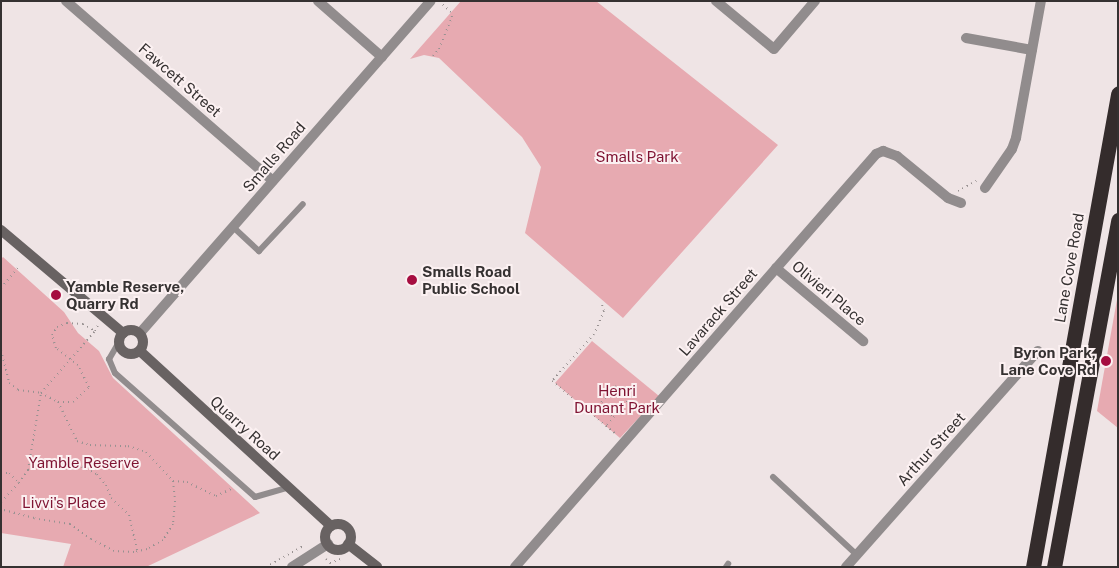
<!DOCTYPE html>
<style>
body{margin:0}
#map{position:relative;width:1119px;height:568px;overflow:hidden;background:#efe4e5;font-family:"Public Sans",sans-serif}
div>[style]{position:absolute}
.green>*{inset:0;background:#e7aab1}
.path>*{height:2px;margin-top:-1px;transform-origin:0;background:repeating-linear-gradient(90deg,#989191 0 1px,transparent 0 5px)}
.lane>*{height:6px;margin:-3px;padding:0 3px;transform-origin:3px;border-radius:3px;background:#918c8d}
.street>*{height:10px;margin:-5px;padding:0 5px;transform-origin:5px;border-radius:5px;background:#918c8d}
.secondary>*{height:10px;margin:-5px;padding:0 5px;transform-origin:5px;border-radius:5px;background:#686262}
.secondary>.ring{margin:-5px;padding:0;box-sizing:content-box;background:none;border:10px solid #686262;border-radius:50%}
.highway>*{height:15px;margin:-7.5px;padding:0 7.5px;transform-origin:7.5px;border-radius:7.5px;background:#342c2c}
.dots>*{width:14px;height:14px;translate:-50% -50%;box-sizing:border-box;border:2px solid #fcf1f2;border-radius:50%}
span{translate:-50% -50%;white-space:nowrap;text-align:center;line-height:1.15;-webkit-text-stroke:4px #fcf1f2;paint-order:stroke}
.street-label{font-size:15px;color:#353131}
.park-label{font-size:15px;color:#7f1332}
.poi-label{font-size:15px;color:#353131;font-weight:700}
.left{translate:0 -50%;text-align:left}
.right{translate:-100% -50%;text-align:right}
.frame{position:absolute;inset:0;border:2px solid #353131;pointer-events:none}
</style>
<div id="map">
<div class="green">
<div style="clip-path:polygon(461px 1px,596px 1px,778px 145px,623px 318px,525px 233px,541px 167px,522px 137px,439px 58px,424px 55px,410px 59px)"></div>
<div style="clip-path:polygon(3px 257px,64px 312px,78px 333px,99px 351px,113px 378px,260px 513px,146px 567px,63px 567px,71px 544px,1px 533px,1px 259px)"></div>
<div style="clip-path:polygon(1118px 294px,1118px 428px,1097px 411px)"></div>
<div style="clip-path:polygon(592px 341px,659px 396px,620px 438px,555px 383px)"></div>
</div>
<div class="path">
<div style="left:433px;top:56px;width:9px;rotate:-49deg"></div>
<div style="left:439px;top:49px;width:35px;rotate:-68deg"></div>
<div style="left:452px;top:17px;width:5px;rotate:-101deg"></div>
<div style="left:451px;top:12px;width:13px;rotate:-138deg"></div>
<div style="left:958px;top:191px;width:21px;rotate:-29deg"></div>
<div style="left:1px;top:288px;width:26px;rotate:-50deg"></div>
<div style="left:602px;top:305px;width:6px;rotate:72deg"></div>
<div style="left:604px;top:311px;width:25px;rotate:113deg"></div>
<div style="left:594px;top:334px;width:63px;rotate:131.8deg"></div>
<div style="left:552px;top:381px;width:83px;rotate:39.6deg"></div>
<div style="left:1px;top:350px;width:34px;rotate:76deg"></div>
<div style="left:9px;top:383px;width:11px;rotate:38deg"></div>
<div style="left:18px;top:390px;width:23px;rotate:7deg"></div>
<div style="left:41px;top:393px;width:19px;rotate:28deg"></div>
<div style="left:58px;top:402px;width:43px;rotate:64deg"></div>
<div style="left:77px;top:441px;width:14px;rotate:17deg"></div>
<div style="left:90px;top:445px;width:38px;rotate:2deg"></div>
<div style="left:128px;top:446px;width:19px;rotate:18deg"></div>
<div style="left:146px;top:452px;width:40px;rotate:47deg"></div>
<div style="left:173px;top:481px;width:20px;rotate:84deg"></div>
<div style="left:175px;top:501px;width:23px;rotate:95deg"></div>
<div style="left:173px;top:524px;width:19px;rotate:122deg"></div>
<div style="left:163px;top:540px;width:18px;rotate:151deg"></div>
<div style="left:147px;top:549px;width:13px;rotate:167deg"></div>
<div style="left:134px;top:552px;width:20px;rotate:-177deg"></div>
<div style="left:114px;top:551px;width:26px;rotate:-152deg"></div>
<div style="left:91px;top:539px;width:26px;rotate:-144deg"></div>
<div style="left:70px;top:524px;width:36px;rotate:-171deg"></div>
<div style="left:34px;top:518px;width:34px;rotate:-165deg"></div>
<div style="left:1048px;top:353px;width:10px;rotate:6deg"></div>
<div style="left:58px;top:402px;width:15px"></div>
<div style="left:73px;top:402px;width:22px;rotate:-43deg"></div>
<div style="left:89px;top:387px;width:25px;rotate:-117deg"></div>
<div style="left:78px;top:365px;width:28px;rotate:-142deg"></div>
<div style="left:56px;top:348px;width:14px;rotate:-107deg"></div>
<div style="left:52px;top:335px;width:9px;rotate:-58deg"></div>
<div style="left:57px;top:327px;width:11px;rotate:-22deg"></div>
<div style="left:67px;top:323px;width:16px;rotate:4deg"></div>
<div style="left:83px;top:324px;width:14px;rotate:30deg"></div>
<div style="left:95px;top:331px;width:7px;rotate:-63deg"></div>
<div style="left:600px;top:405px;width:18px;rotate:43deg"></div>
<div style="left:592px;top:414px;width:36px;rotate:-51deg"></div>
<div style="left:615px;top:386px;width:16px;rotate:43deg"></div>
<div style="left:627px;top:397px;width:4px;rotate:90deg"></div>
<div style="left:627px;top:401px;width:33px;rotate:130deg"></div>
<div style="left:28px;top:470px;width:31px;rotate:-17deg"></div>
<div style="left:58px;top:461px;width:15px;rotate:4deg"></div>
<div style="left:73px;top:462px;width:27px;rotate:27deg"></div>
<div style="left:97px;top:474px;width:14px;rotate:51deg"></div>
<div style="left:106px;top:485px;width:14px;rotate:69deg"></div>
<div style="left:111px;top:498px;width:25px;rotate:43deg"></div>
<div style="left:129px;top:515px;width:37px;rotate:77deg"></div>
<div style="left:1px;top:473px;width:8px"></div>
<div style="left:9px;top:473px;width:14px;rotate:45deg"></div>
<div style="left:173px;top:481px;width:14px;rotate:4deg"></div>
<div style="left:187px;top:482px;width:32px;rotate:26deg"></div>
<div style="left:216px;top:496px;width:19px;rotate:-25deg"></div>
<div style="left:1px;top:502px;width:26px;rotate:-47deg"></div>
<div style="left:19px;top:483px;width:16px;rotate:-55deg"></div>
<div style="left:28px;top:470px;width:78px;rotate:-80.4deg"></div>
<div style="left:41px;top:393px;width:82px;rotate:-48.9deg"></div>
<div style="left:326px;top:559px;width:6px;rotate:45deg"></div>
<div style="left:330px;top:563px;width:14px;rotate:-21deg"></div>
<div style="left:266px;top:567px;width:43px;rotate:-29.6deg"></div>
</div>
<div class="lane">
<div style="left:232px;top:226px;width:37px;rotate:43deg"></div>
<div style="left:259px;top:251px;width:64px;rotate:-46.9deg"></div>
<div style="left:119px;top:342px;width:20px;rotate:120deg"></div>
<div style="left:109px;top:359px;width:15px;rotate:67deg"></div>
<div style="left:115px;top:373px;width:187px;rotate:41.5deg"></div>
<div style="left:255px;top:497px;width:35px;rotate:-16deg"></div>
<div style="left:773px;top:477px;width:115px;rotate:42.9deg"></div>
<div style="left:726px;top:567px;width:4px;rotate:-56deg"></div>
</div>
<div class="street">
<div style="left:66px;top:1px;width:274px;rotate:41deg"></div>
<div style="left:318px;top:1px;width:85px;rotate:41.2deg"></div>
<div style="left:716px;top:1px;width:75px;rotate:39.6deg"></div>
<div style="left:774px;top:49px;width:63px;rotate:-49.5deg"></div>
<div style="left:966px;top:38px;width:67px;rotate:10.3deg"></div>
<div style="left:985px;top:188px;width:47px;rotate:-55.3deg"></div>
<div style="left:1012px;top:149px;width:12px;rotate:-70deg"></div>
<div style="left:1016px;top:138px;width:139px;rotate:-79.7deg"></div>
<div style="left:776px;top:268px;width:114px;rotate:40deg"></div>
<div style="left:140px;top:333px;width:441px;rotate:-48.8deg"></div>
<div style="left:292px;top:567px;width:43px;rotate:-32.6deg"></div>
<div style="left:515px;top:567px;width:549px;rotate:-48.84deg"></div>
<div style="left:876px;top:154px;width:8px;rotate:-23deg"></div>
<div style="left:883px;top:151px;width:15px;rotate:20deg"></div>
<div style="left:897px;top:156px;width:66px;rotate:39.5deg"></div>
<div style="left:948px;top:198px;width:14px;rotate:21deg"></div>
<div style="left:846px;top:567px;width:289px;rotate:-48.4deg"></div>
</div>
<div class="secondary">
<div style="left:1px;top:230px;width:160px;rotate:40.2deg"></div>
<div class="ring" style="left:119px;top:330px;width:14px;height:14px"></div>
<div style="left:140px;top:351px;width:259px;rotate:42.5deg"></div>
<div class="ring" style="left:325px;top:524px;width:16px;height:16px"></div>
<div style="left:348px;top:544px;width:37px;rotate:38deg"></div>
</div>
<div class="highway">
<div style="left:1033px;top:567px;width:481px;rotate:-79.8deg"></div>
<div style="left:1054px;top:567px;width:353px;rotate:-79.5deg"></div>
</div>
<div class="dots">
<div style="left:412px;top:280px;background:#a60d40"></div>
<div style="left:56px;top:295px;background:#a60d40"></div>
<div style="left:1106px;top:361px;background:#a60d40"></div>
</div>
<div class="street-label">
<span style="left:180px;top:80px;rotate:41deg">Fawcett Street</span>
<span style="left:274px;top:157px;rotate:-49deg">Smalls Road</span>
<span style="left:1069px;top:268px;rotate:-80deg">Lane Cove Road</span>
<span style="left:829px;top:293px;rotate:40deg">Olivieri Place</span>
<span style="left:718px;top:312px;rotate:-49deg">Lavarack Street</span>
<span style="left:245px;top:428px;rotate:42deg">Quarry Road</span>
<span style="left:931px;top:449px;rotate:-48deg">Arthur Street</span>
</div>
<div class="park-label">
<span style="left:637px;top:157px">Smalls Park</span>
<span style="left:617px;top:399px">Henri<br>Dunant Park</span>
<span style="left:84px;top:463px">Yamble Reserve</span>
<span style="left:64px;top:503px">Livvi's Place</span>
</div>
<div class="poi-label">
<span class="left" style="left:422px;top:280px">Smalls Road<br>Public School</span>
<span class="left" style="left:66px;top:295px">Yamble Reserve,<br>Quarry Rd</span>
<span class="right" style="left:1096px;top:361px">Byron Park,<br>Lane Cove Rd</span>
</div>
<div class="frame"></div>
</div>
